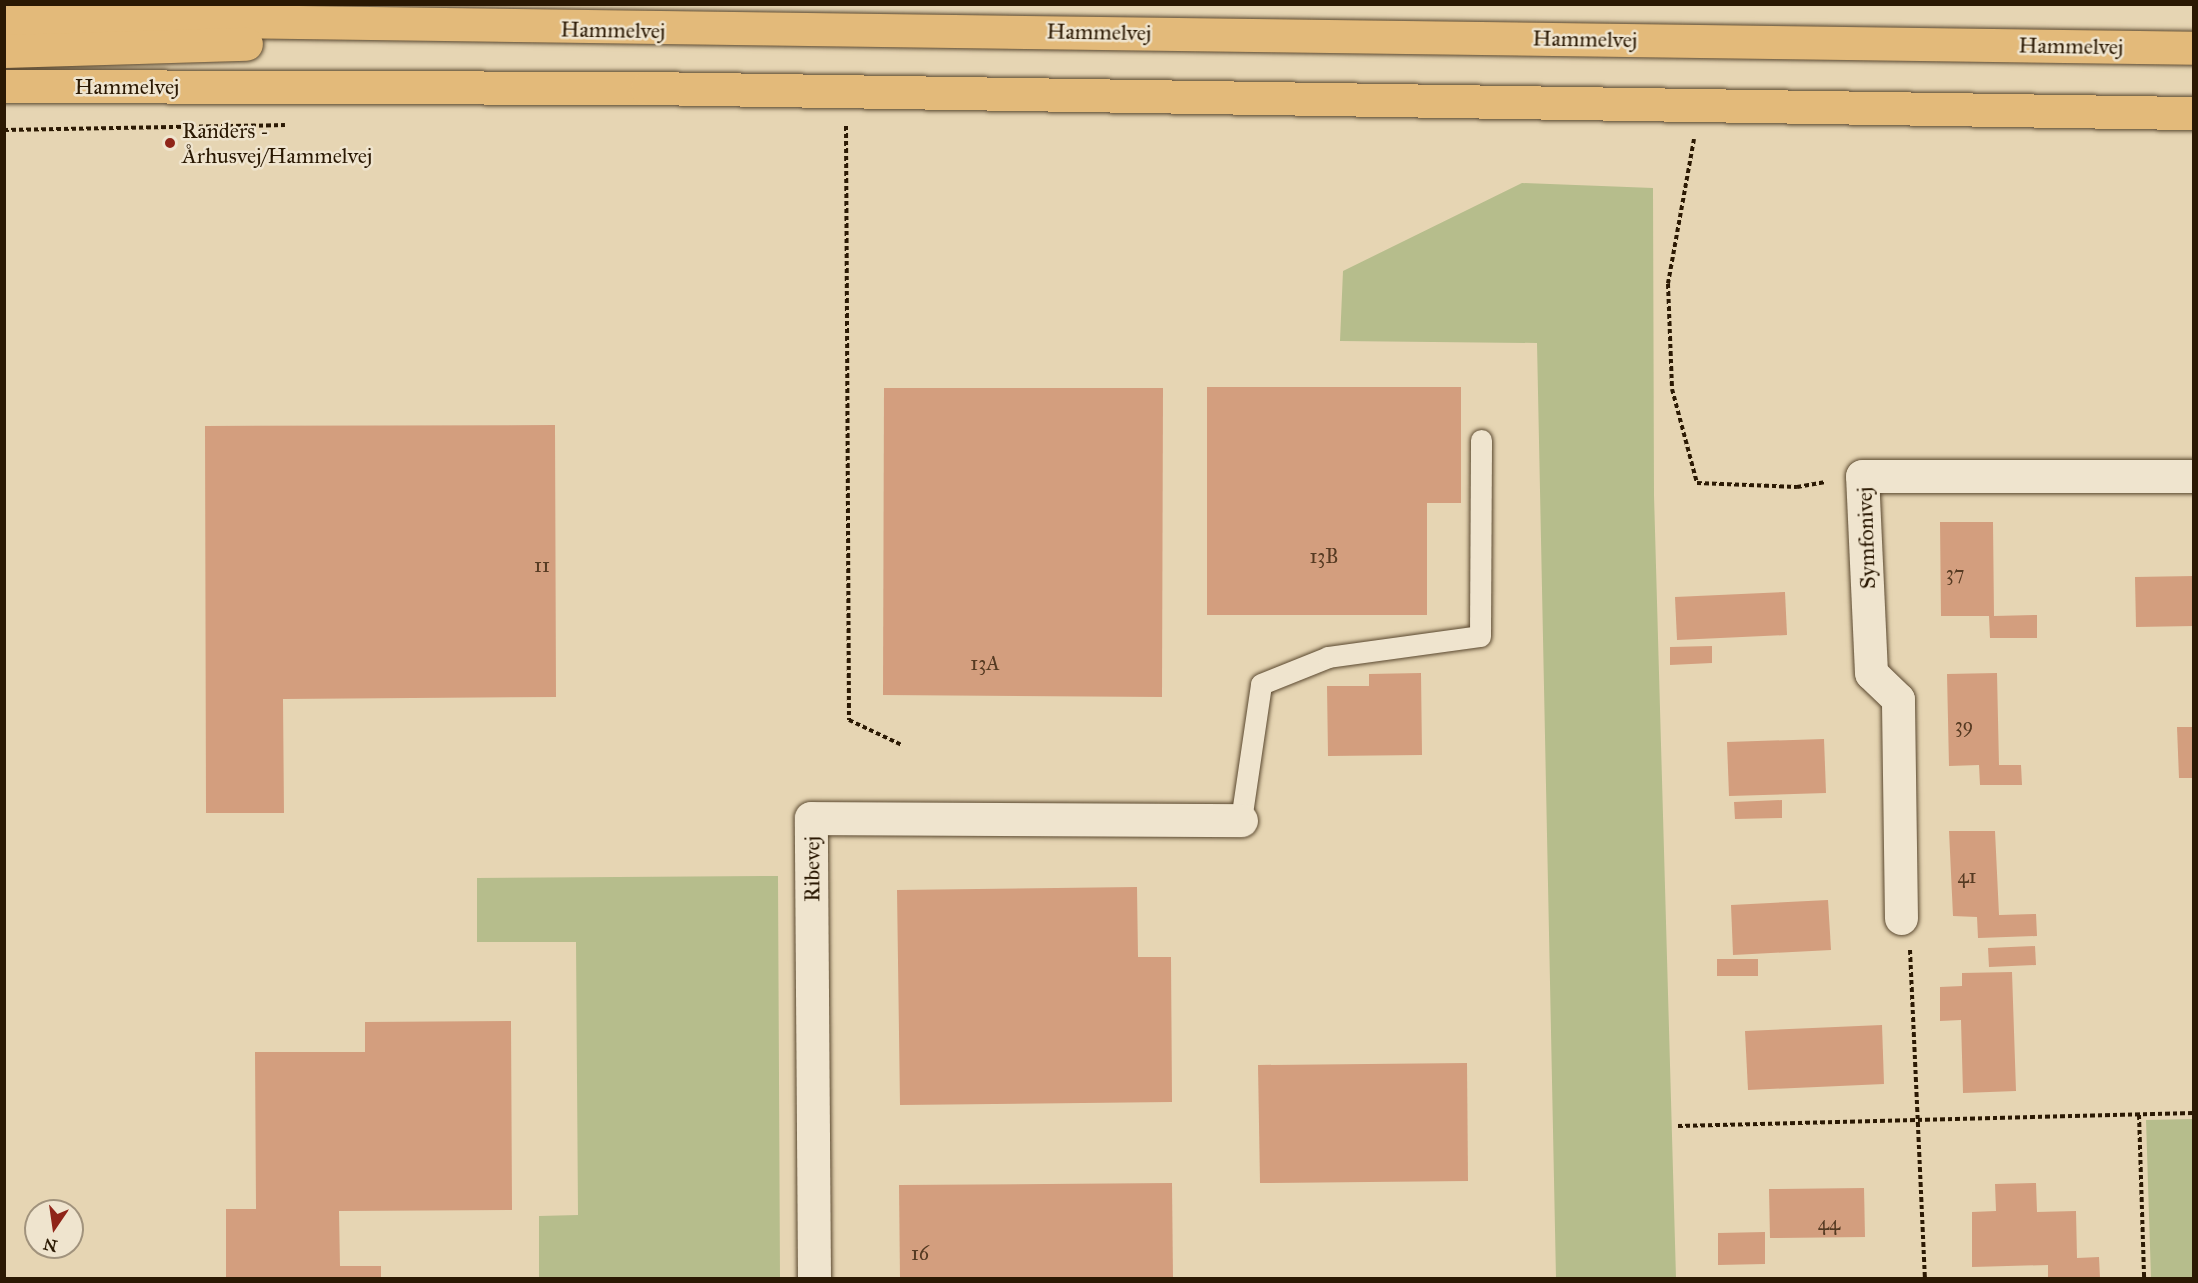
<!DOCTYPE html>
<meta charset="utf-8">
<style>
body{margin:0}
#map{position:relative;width:2198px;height:1283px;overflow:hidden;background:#e6d5b3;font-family:"IM FELL Great Primer",serif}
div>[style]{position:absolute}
.green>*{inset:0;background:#b6bd8c}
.building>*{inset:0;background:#d39e7e}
.path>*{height:4px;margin-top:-2px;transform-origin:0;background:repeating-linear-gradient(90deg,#2b1903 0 4.5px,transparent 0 7.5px)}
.roads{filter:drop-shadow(0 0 2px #5a482f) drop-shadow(0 0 2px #5a482f)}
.service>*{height:21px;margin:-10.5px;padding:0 10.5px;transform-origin:10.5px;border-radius:10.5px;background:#efe4ce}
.minor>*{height:33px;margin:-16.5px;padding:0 16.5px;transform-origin:16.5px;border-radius:16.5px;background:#efe4ce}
.primary>*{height:33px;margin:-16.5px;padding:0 16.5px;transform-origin:16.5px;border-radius:16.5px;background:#e3ba7a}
.dots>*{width:16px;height:16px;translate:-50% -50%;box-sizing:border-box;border:3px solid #efe4ce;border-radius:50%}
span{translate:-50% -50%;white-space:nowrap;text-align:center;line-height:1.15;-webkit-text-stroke:5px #efe4ce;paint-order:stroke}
.number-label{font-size:20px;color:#553a22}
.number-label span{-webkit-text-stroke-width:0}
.street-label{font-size:22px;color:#2b1903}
.poi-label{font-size:22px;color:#2b1903}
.left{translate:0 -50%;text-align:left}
.frame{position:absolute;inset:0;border:6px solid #2b1903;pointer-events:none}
.north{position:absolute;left:24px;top:1199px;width:60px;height:60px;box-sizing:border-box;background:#efe4ce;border:2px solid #a1937d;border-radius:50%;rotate:193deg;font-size:16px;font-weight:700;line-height:24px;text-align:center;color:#2b1903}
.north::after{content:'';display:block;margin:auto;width:21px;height:27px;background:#8f2418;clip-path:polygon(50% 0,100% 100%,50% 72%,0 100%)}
</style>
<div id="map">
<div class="green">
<div style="clip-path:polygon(1522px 183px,1653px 188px,1654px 495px,1676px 1278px,1556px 1278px,1537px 343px,1340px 341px,1343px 271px)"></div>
<div style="clip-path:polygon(778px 876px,780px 1278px,539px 1278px,539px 1216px,578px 1215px,576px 942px,477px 942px,477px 878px)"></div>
<div style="clip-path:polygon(2193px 1119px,2193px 1278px,2151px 1278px,2146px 1120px)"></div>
</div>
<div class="building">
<div style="clip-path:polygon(1207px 387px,1461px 387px,1461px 503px,1427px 503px,1427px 615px,1207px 615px)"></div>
<div style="clip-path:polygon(884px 388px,1163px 388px,1162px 697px,883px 695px)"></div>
<div style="clip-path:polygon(555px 425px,556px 697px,283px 699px,284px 813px,206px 813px,205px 426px)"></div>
<div style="clip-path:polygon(1940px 522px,1993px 522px,1994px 616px,2037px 615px,2037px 638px,1990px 638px,1989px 616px,1941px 616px)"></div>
<div style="clip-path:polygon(2194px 576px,2194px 626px,2136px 627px,2135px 577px)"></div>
<div style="clip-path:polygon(1785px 592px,1787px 635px,1677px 640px,1675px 597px)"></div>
<div style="clip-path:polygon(1712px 646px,1712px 663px,1670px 665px,1670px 647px)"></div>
<div style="clip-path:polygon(1421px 673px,1422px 755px,1328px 756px,1327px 686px,1369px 686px,1369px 674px)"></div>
<div style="clip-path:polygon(1997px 673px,1999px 765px,2021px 765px,2022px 785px,1980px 785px,1979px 765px,1949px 766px,1947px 674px)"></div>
<div style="clip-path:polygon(2177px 727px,2194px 727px,2194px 778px,2179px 778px)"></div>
<div style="clip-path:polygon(1824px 739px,1826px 793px,1729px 796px,1727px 742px)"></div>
<div style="clip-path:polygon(1782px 800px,1782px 818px,1735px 819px,1734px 802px)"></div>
<div style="clip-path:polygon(1949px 831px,1995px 831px,1999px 915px,2036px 914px,2037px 936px,1978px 938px,1977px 917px,1953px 916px)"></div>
<div style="clip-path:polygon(1137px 887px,1138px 957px,1171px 957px,1172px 1102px,900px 1105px,897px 890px)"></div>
<div style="clip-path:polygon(1828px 900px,1831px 950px,1733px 955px,1731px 905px)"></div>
<div style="clip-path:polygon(2035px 946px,2036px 965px,1989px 967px,1988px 948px)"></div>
<div style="clip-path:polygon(1717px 959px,1758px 959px,1758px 976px,1717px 976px)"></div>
<div style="clip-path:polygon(2012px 972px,2016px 1091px,1963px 1093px,1961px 1020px,1940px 1021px,1940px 987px,1962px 986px,1962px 973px)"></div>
<div style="clip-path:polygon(511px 1021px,512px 1210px,339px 1211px,340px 1266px,381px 1266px,381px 1278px,226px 1278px,226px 1209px,256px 1209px,255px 1052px,365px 1052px,365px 1022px)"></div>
<div style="clip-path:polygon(1882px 1025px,1884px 1084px,1748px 1090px,1745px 1031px)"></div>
<div style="clip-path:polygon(1467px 1063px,1468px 1181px,1260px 1183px,1258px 1065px)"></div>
<div style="clip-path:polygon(1172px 1183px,1173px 1278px,900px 1278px,899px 1185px)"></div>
<div style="clip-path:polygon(2036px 1183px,2037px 1212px,2076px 1211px,2077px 1258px,2099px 1257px,2100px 1278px,2048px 1278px,2048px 1265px,1972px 1267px,1972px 1212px,1996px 1211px,1995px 1184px)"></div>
<div style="clip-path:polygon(1864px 1188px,1865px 1237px,1770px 1238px,1769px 1189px)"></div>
<div style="clip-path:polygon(1765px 1232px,1765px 1264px,1718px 1265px,1718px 1233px)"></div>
</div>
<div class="path">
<div style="left:846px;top:126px;width:594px;rotate:89.71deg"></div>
<div style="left:849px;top:720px;width:59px;rotate:25.3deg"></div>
<div style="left:4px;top:130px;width:281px;rotate:-1deg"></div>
<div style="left:1694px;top:139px;width:147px;rotate:100.2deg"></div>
<div style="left:1668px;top:284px;width:105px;rotate:87.8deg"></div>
<div style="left:1672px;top:389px;width:97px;rotate:75.1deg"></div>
<div style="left:1697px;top:483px;width:100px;rotate:2.3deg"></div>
<div style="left:1797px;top:487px;width:29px;rotate:-10deg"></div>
<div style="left:1910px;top:950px;width:328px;rotate:87.4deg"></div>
<div style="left:2139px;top:1115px;width:163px;rotate:88.2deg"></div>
<div style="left:1678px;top:1126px;width:516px;rotate:-1.44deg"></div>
</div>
<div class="roads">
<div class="service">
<div style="left:1241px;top:820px;width:137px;rotate:-81.6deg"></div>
<div style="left:1261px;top:684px;width:72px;rotate:-21.9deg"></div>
<div style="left:1328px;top:657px;width:153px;rotate:-7.9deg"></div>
<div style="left:1480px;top:636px;width:196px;rotate:-89.7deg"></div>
</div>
<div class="minor">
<div style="left:1901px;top:918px;width:219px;rotate:-90.8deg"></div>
<div style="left:1898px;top:699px;width:37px;rotate:-136deg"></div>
<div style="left:1871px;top:673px;width:197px;rotate:-92.6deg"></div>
<div style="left:1862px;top:476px;width:332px"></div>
<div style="left:814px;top:1278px;width:460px;rotate:-90.4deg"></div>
<div style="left:811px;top:818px;width:430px;rotate:0.3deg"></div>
</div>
<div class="primary">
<div style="left:4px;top:18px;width:2190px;rotate:0.78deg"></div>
<div style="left:4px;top:51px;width:242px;rotate:-1.7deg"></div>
<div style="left:4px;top:86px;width:643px;rotate:0.18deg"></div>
<div style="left:647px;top:88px;width:1547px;rotate:0.93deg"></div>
</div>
</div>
<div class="dots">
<div style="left:170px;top:143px;background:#8f2418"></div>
</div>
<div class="number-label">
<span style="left:1324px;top:556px">13B</span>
<span style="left:542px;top:565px">11</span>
<span style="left:1955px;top:573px">37</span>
<span style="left:985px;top:663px">13A</span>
<span style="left:1964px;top:725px">39</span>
<span style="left:1967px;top:876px">41</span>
<span style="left:1829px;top:1223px">44</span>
<span style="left:920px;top:1253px">16</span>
</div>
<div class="street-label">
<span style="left:613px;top:30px;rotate:1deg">Hammelvej</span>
<span style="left:1099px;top:32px;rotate:1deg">Hammelvej</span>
<span style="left:1585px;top:39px;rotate:1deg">Hammelvej</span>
<span style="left:2071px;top:46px;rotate:1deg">Hammelvej</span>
<span style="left:127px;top:87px">Hammelvej</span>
<span style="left:1866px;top:538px;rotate:-92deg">Symfonivej</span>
<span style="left:812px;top:869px;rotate:-90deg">Ribevej</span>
</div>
<div class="poi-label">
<span class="left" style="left:182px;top:143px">Randers -<br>Århusvej/Hammelvej</span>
</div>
<div class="frame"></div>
<div class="north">N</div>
</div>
